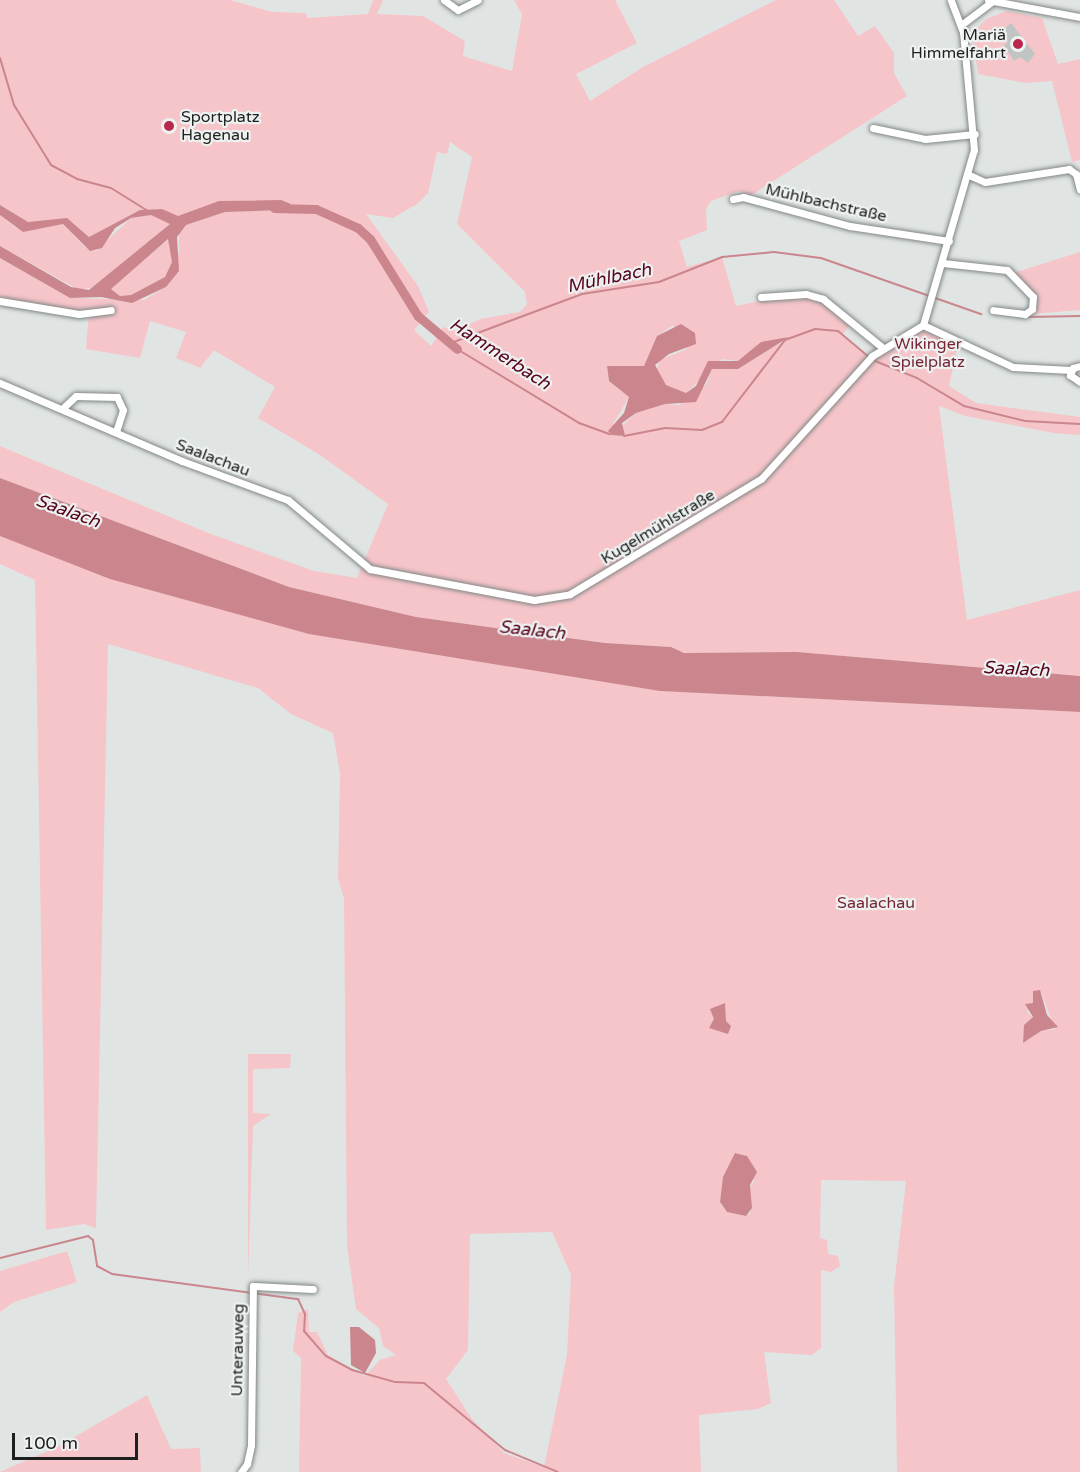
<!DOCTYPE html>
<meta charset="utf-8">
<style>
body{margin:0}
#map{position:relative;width:1080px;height:1472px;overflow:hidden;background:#e0e5e4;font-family:"Varela Round",sans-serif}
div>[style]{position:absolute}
.green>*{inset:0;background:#f6c5c9}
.water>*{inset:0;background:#ca858d}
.stream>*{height:2px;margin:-1px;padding:0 1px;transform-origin:1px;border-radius:1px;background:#ca858d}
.canal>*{height:9px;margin:-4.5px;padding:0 4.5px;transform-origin:4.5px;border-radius:4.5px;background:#ca858d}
.building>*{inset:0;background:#c0c5c4}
.roads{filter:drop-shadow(0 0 2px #828786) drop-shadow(0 0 2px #828786)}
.minor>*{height:7px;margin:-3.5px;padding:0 3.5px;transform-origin:3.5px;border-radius:3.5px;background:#fff}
.dots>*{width:16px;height:16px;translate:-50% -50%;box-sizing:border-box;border:3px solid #edf2f1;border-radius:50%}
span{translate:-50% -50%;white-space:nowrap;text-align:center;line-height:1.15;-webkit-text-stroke:4.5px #edf2f1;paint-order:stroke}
.poi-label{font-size:16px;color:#1e1f1f}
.right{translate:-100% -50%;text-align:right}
.left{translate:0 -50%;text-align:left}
.street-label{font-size:16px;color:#1e1f1f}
.park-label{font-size:16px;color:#782536}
.water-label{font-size:18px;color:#59041e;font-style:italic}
.scale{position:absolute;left:12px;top:1433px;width:126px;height:27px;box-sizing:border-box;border:3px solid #1e1f1f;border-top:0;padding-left:8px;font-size:18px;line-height:21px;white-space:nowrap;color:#1e1f1f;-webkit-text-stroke:4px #edf2f1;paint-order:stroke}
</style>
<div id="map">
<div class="green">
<div style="clip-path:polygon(evenodd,0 0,230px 0,272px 12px,306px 13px,307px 18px,368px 14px,373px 0,383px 0,377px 14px,423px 16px,465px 41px,463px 56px,512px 71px,522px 14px,514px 0,615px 0,637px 43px,576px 74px,590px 101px,643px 67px,776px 0,834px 0,858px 36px,875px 26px,894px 53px,894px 73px,907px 96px,750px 196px,739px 191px,711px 201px,706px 209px,707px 230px,679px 241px,687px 267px,722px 257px,736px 306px,793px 294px,815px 296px,853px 321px,842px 335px,875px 361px,877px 352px,923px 325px,958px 345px,949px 386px,976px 403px,1080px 417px,1080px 435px,1054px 433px,965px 416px,939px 406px,967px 620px,1080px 590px,1080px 676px,797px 652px,684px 653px,671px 647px,605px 643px,416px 617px,289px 587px,0 478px,0 446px,211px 534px,314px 571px,357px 578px,388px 504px,320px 455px,258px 418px,275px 387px,214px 350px,200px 368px,176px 358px,186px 332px,150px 321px,140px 358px,86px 349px,89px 314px,0 301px,0 258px,70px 298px,144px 300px,166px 287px,179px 252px,179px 231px,186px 225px,225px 212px,283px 210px,291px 204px,219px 201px,178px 217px,161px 209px,140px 210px,89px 237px,72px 222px,28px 222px,0 205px,0 0,450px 142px,472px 157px,457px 224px,525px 292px,527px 304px,520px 312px,480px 319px,456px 331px,443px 327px,431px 346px,414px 330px,429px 312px,418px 286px,366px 214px,393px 218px,417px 204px,428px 193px,437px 152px,447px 154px,450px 142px,0 0,673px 325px,687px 349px,660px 360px,656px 371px,666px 385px,686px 393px,722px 359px,738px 361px,788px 338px,738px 369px,712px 369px,706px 385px,679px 405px,665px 404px,636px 413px,620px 428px,613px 424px,629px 397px,609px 381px,607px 366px,644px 366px,657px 336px,673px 325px)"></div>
<div style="clip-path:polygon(1007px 11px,1042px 18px,1058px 64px,1080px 59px,1080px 160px,1072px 162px,1052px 81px,1026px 83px,978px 74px,972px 34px,986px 19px)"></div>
<div style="clip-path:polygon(0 215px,16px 228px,63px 224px,86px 248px,96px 251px,131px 218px,151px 215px,171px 223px,95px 287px,79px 290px,0 246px)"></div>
<div style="clip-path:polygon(169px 239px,172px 262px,165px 277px,131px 295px,120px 296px,110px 288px)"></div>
<div style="clip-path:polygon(1080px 252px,1080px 310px,1033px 314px,1034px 301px,1013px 273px)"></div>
<div style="clip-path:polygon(evenodd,0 535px,660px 691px,1080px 712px,1080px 1472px,897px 1472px,894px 1286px,906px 1181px,821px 1180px,820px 1238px,827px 1240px,828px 1254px,838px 1256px,840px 1266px,831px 1272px,821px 1270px,821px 1348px,812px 1355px,764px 1352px,771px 1403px,758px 1409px,699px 1415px,701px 1472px,299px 1472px,301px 1358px,293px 1351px,298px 1313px,308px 1309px,309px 1332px,317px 1332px,328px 1355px,365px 1376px,380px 1360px,396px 1355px,383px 1346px,379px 1328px,356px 1309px,347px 1246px,344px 898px,338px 879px,340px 774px,333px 733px,291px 714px,258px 688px,108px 644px,96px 1228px,84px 1224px,46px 1230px,35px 580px,0 564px,0 535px,1041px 992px,1055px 1029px,1041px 1031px,1023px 1043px,1024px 1025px,1033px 1017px,1027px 1012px,1041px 992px,0 535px,736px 1153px,747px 1156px,754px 1182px,749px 1188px,751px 1212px,746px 1216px,727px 1212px,720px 1203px,723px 1177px,736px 1153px,0 535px,552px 1232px,571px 1275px,567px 1355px,544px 1467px,504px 1453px,472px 1419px,446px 1379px,468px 1350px,470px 1234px,552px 1232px)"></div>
<div style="clip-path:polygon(248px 1054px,291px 1054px,290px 1068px,253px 1069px,253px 1113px,271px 1114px,253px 1126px,248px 1279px)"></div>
<div style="clip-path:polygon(67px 1251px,77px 1282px,14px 1302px,0 1312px,0 1271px)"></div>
<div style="clip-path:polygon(147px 1395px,171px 1449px,200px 1448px,201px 1472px,0 1472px,57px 1447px)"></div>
</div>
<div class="water">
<div style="clip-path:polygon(evenodd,281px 200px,291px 204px,284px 210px,225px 212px,186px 225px,177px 237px,179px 271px,166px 287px,132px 303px,101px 297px,70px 298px,0 258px,0 246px,71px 287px,89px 290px,170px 224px,151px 215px,131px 218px,115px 228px,102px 248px,90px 251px,63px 224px,23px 232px,0 215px,0 205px,28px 222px,67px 218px,89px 237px,140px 210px,162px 209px,178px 216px,219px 201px,281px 200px,168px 239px,172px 262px,165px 277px,131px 295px,120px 296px,111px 289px,168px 239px)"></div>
<div style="clip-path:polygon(681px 324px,695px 333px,696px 344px,669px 354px,655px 365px,666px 385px,686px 393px,696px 386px,708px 361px,738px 361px,761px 342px,789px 337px,738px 369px,712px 369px,696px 402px,665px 404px,636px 413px,622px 423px,625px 436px,612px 435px,608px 431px,624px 413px,629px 397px,609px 381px,607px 366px,644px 366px,657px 336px)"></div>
<div style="clip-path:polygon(0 478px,289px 587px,416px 617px,605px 643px,671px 647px,684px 653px,797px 652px,1080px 676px,1080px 712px,660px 691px,309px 634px,110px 579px,0 536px)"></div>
<div style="clip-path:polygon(1040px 990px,1047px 1015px,1058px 1027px,1041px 1031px,1023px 1043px,1024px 1025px,1033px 1017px,1025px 1004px,1033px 1003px,1033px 991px)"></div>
<div style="clip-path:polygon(725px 1003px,726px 1021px,731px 1026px,728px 1034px,709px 1028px,714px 1019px,710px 1009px)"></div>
<div style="clip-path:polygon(735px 1153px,747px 1156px,757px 1172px,750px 1185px,752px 1208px,746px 1216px,727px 1212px,720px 1202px,723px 1177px)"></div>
<div style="clip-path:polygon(350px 1327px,359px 1327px,375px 1340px,376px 1353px,365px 1373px,351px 1365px)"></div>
</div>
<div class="stream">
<div style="left:0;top:58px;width:49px;rotate:73.4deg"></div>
<div style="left:14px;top:105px;width:70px;rotate:58.3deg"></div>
<div style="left:51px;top:165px;width:30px;rotate:28deg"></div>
<div style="left:77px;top:179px;width:35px;rotate:15deg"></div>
<div style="left:111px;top:188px;width:44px;rotate:31.9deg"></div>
<div style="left:1027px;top:317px;width:53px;rotate:-1.1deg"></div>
<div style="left:451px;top:343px;width:140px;rotate:-20.5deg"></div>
<div style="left:582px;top:294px;width:78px;rotate:-8.9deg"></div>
<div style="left:659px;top:282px;width:68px;rotate:-21.6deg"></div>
<div style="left:722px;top:257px;width:52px;rotate:-5.5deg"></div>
<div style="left:774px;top:252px;width:47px;rotate:7.3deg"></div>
<div style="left:821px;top:258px;width:170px;rotate:19.3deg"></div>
<div style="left:457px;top:349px;width:143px;rotate:31.2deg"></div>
<div style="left:579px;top:423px;width:33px;rotate:20deg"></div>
<div style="left:875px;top:361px;width:45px;rotate:22deg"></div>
<div style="left:917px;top:378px;width:55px;rotate:30.8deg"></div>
<div style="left:964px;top:406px;width:63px;rotate:13.8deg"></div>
<div style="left:1025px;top:421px;width:55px;rotate:3.1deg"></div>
<div style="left:624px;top:436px;width:42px;rotate:-11deg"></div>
<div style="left:665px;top:428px;width:37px;rotate:3deg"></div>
<div style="left:702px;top:430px;width:22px;rotate:-22deg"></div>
<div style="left:722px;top:422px;width:103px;rotate:-52.5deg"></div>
<div style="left:785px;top:340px;width:32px;rotate:-20deg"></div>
<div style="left:815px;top:329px;width:23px;rotate:5deg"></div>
<div style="left:838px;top:331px;width:38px;rotate:40deg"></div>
<div style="left:0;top:1258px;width:91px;rotate:-14deg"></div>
<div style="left:88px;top:1236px;width:6px;rotate:39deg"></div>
<div style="left:93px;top:1240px;width:26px;rotate:81deg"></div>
<div style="left:97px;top:1266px;width:17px;rotate:28deg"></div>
<div style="left:112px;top:1274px;width:188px;rotate:7.7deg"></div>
<div style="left:298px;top:1299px;width:17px;rotate:65deg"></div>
<div style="left:305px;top:1314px;width:17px;rotate:93deg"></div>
<div style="left:304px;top:1331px;width:33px;rotate:49deg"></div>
<div style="left:326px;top:1356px;width:30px;rotate:28deg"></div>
<div style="left:352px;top:1370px;width:45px;rotate:15.6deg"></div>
<div style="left:395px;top:1382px;width:29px;rotate:2deg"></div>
<div style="left:424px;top:1383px;width:105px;rotate:39.6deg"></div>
<div style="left:505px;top:1450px;width:57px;rotate:22.5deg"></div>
</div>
<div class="canal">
<div style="left:274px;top:208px;width:42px;rotate:1.4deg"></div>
<div style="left:316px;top:209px;width:46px;rotate:24.3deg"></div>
<div style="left:358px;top:228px;width:16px;rotate:43deg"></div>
<div style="left:370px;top:239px;width:91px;rotate:58.1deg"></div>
<div style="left:418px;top:316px;width:51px;rotate:40.2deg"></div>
</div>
<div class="building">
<div style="clip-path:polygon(1011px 23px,1035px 54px,1028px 63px,1020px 57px,1014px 61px,1004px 45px,1008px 42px,1004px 29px)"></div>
</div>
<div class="roads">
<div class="minor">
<div style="left:444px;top:0;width:17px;rotate:36deg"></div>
<div style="left:458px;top:10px;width:22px;rotate:-27deg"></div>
<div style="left:988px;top:0;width:94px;rotate:10.5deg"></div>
<div style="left:961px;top:25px;width:41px;rotate:-37.1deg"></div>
<div style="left:873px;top:128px;width:53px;rotate:11.9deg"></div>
<div style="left:925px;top:139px;width:50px;rotate:-5.7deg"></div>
<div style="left:969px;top:175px;width:17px;rotate:24deg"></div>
<div style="left:985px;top:182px;width:85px;rotate:-8.8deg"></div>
<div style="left:1069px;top:169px;width:9px;rotate:36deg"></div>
<div style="left:1076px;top:174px;width:16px;rotate:76deg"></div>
<div style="left:733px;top:199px;width:10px;rotate:-11deg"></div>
<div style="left:743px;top:197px;width:111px;rotate:15.2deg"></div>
<div style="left:850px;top:226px;width:100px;rotate:8.6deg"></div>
<div style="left:943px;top:263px;width:64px;rotate:6.2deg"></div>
<div style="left:1007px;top:270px;width:37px;rotate:46deg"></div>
<div style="left:1033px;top:297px;width:12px;rotate:95deg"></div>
<div style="left:1032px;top:309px;width:9px;rotate:144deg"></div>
<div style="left:1025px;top:314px;width:32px;rotate:-173deg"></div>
<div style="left:761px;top:297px;width:45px;rotate:-3.8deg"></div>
<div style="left:806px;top:294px;width:18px;rotate:16deg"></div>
<div style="left:823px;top:299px;width:77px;rotate:39.2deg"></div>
<div style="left:0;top:301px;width:80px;rotate:9.3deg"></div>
<div style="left:79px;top:314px;width:32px;rotate:-7deg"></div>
<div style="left:923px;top:325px;width:99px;rotate:25deg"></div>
<div style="left:1013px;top:367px;width:58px;rotate:3deg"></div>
<div style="left:1080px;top:366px;width:7px;rotate:164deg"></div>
<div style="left:1073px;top:368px;width:8px;rotate:113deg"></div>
<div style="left:1070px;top:375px;width:12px;rotate:35deg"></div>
<div style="left:0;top:383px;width:198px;rotate:23.2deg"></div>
<div style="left:182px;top:461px;width:113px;rotate:20.2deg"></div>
<div style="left:288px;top:500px;width:107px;rotate:40.1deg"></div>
<div style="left:370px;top:569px;width:167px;rotate:10.7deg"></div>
<div style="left:534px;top:600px;width:36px;rotate:-9deg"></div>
<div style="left:570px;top:594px;width:223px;rotate:-31.1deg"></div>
<div style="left:761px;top:479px;width:166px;rotate:-47.9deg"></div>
<div style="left:872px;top:356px;width:60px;rotate:-31.3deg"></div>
<div style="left:923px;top:325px;width:182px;rotate:-73.8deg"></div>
<div style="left:974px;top:150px;width:119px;rotate:-95.3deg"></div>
<div style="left:963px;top:32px;width:34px;rotate:-111deg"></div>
<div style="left:64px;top:407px;width:16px;rotate:-43deg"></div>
<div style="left:76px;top:396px;width:41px;rotate:1.4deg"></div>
<div style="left:117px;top:397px;width:14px;rotate:65deg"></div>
<div style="left:123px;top:410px;width:23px;rotate:108deg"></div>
<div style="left:241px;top:1472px;width:10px;rotate:-53deg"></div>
<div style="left:247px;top:1464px;width:19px;rotate:-78deg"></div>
<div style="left:251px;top:1445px;width:159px;rotate:-89.3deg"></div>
<div style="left:253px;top:1286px;width:60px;rotate:2.9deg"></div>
</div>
</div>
<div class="dots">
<div style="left:1018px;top:44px;background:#b9284c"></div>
<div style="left:169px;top:126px;background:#b9284c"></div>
</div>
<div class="poi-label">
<span class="right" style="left:1006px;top:44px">Mariä<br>Himmelfahrt</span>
<span class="left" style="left:181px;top:126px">Sportplatz<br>Hagenau</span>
</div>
<div class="street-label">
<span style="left:826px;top:203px;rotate:13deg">Mühlbachstraße</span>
<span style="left:213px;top:458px;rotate:21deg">Saalachau</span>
<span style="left:658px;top:527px;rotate:-31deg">Kugelmühlstraße</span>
<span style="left:238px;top:1350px;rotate:-89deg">Unterauweg</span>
</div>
<div class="park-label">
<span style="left:928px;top:353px">Wikinger<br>Spielplatz</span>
<span style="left:876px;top:903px">Saalachau</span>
</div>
<div class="water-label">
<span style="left:609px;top:278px;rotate:-12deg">Mühlbach</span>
<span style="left:500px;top:354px;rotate:33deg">Hammerbach</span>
<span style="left:68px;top:511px;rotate:20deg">Saalach</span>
<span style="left:532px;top:630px;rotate:6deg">Saalach</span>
<span style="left:1016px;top:669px;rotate:3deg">Saalach</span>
</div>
<div class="scale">100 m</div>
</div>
